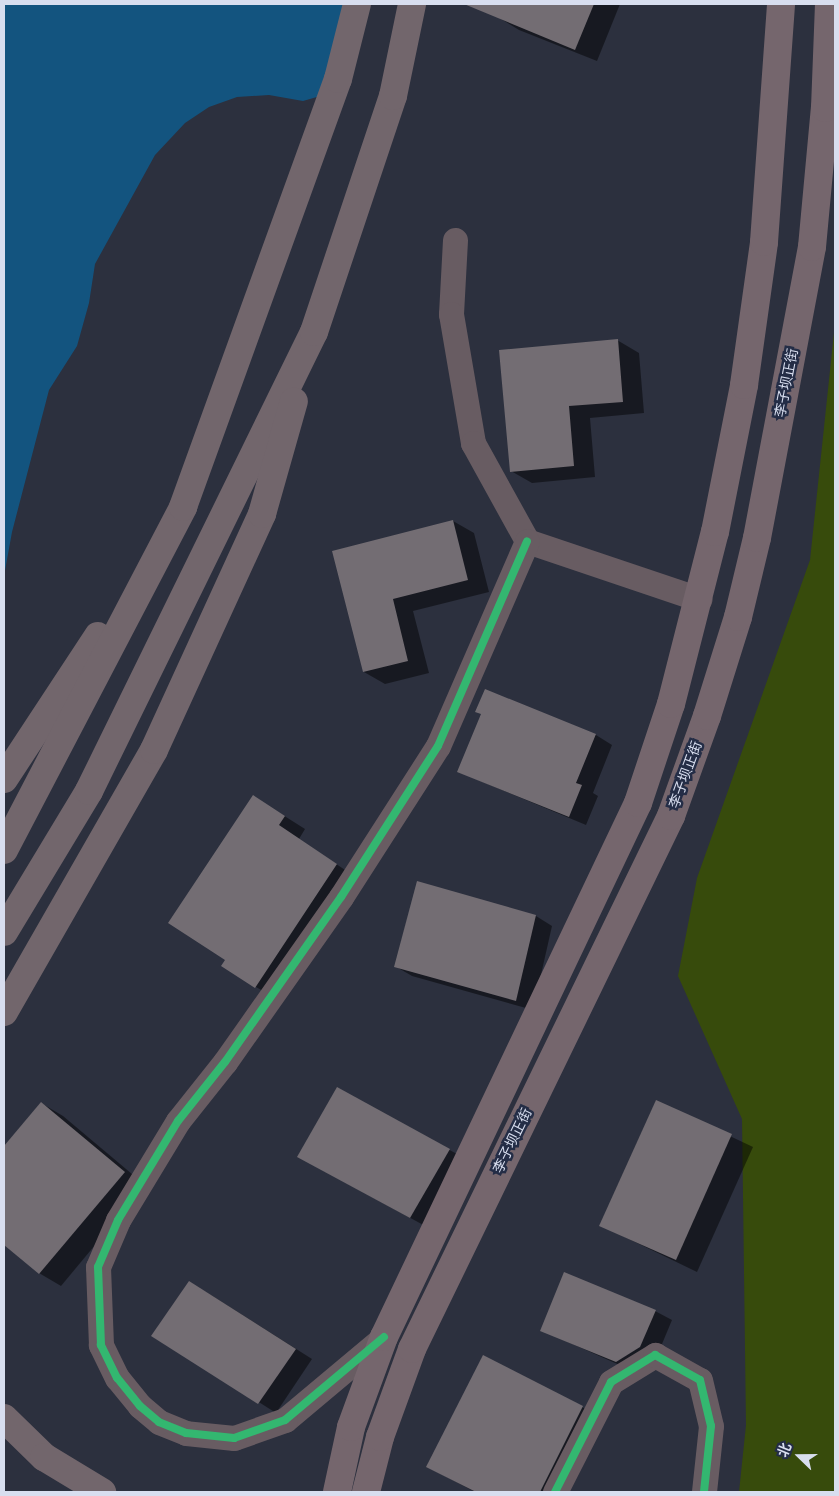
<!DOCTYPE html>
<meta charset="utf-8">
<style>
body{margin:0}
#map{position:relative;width:839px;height:1496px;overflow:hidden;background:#2c303e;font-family:Signika,"Noto Sans SC",sans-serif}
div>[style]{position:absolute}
.green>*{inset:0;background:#374b0c}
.water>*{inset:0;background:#13547f}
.shadow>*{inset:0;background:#0007}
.building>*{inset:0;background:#736d73}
.street>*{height:25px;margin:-12.5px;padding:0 12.5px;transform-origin:12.5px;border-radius:12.5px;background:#685c62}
.secondary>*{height:28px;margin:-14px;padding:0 14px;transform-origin:14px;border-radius:14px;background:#75666d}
.primary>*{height:28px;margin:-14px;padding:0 14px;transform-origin:14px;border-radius:14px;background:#72666c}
.cycleway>*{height:8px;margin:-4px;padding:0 4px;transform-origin:4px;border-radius:4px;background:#33b770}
span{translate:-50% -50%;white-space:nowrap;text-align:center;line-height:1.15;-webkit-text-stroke:5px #242d46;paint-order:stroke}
.street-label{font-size:14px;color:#d8deef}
.frame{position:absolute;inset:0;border:5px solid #d8deef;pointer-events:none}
.north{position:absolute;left:774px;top:1431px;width:50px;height:50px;-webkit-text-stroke:4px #242d46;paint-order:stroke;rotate:292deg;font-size:14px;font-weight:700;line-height:20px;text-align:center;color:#d8deef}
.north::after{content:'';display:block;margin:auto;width:18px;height:22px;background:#d8deef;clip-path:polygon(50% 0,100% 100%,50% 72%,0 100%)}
</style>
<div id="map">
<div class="green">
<div style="clip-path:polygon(835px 323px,835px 1492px,739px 1492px,746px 1425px,742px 1119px,678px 976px,697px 878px,810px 560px)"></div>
</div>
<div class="water">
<div style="clip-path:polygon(4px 4px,362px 4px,348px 88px,303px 101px,269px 95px,237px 97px,209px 107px,185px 123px,155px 155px,95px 264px,89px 303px,77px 346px,49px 390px,12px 532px,4px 576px)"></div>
</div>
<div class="shadow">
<div style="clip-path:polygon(503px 4px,620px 4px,597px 61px,519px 30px,498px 17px)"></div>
<div style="clip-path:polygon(617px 340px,639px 353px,644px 413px,590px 418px,595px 477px,532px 483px,511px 471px)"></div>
<div style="clip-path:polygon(453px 521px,474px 533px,489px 592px,413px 611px,429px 673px,385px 684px,364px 672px,334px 552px)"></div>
<div style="clip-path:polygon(482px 714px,596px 735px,612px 745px,593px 793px,598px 796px,586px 825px,459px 772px)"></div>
<div style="clip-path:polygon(253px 796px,305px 829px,299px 839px,357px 878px,277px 999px,256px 987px,227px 960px)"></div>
<div style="clip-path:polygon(536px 916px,552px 926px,533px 1010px,412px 976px,395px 966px)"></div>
<div style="clip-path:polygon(337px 1088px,466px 1159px,427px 1227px,315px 1166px)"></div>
<div style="clip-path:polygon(656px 1101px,753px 1147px,697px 1272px,600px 1225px)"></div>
<div style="clip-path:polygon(41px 1103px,63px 1116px,145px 1185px,61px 1286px,39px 1273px,4px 1243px,4px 1148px)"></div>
<div style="clip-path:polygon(206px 1292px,312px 1359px,276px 1413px,153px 1335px)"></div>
<div style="clip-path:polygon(655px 1311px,672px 1320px,657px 1356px,633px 1371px,541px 1330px)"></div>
<div style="clip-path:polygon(582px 1407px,603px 1419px,567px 1492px,475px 1492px,428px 1467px)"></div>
</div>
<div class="building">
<div style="clip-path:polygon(464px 4px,594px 4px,575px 50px)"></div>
<div style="clip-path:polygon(618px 339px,623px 402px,569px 406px,574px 466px,510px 472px,499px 350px)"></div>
<div style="clip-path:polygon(453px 520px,468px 580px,393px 599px,408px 661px,363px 672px,332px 551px)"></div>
<div style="clip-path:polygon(485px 689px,596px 734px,576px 783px,582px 785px,569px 817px,457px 772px,481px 714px,475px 712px)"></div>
<div style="clip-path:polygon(253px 795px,285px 816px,279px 825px,337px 864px,255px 988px,221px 966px,225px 960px,168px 923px)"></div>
<div style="clip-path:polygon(417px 881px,536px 915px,516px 1001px,394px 967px)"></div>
<div style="clip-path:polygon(337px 1087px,450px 1149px,410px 1218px,297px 1157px)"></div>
<div style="clip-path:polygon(656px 1100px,732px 1134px,676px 1260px,599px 1226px)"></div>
<div style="clip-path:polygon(41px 1102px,125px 1172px,39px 1274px,4px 1245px,4px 1146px)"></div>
<div style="clip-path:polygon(564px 1272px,656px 1310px,640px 1347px,616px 1362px,540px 1331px)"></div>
<div style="clip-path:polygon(189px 1281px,296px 1349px,258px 1404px,151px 1336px)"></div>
<div style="clip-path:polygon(483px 1355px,583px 1406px,540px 1492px,476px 1492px,426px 1467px)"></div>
</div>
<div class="street">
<div style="left:455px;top:240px;width:74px;rotate:93.1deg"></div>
<div style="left:451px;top:314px;width:131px;rotate:80.3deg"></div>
<div style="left:473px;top:443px;width:112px;rotate:61.1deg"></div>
<div style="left:527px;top:541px;width:182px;rotate:18.6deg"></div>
<div style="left:384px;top:1337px;width:129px;rotate:140deg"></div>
<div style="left:285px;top:1420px;width:54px;rotate:160.6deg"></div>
<div style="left:234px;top:1438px;width:48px;rotate:-174.1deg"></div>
<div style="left:186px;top:1433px;width:29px;rotate:-158deg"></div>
<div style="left:159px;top:1422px;width:25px;rotate:-140deg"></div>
<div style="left:140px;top:1406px;width:36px;rotate:-129deg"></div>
<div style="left:117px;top:1378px;width:37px;rotate:-116deg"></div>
<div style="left:101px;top:1345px;width:78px;rotate:-92.2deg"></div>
<div style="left:98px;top:1267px;width:51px;rotate:-66.9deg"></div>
<div style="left:118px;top:1220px;width:116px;rotate:-58.8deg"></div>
<div style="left:178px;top:1121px;width:75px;rotate:-51.5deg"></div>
<div style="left:225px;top:1062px;width:202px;rotate:-54.9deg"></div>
<div style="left:341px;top:897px;width:179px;rotate:-57.3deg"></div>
<div style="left:438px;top:746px;width:223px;rotate:-66.5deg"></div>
<div style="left:555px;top:1492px;width:123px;rotate:-63deg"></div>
<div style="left:611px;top:1382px;width:52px;rotate:-31.5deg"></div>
<div style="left:655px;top:1355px;width:51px;rotate:29.1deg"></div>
<div style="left:700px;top:1380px;width:47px;rotate:76.6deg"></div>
<div style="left:711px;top:1426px;width:66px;rotate:96.1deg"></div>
</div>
<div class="secondary">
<div style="left:337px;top:1492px;width:66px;rotate:-77.8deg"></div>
<div style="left:351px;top:1427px;width:96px;rotate:-69.9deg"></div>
<div style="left:384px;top:1337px;width:591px;rotate:-64.56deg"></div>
<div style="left:638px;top:803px;width:104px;rotate:-71.6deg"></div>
<div style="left:671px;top:704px;width:178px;rotate:-75.7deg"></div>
<div style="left:715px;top:532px;width:150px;rotate:-78.8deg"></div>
<div style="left:744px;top:385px;width:144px;rotate:-82deg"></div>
<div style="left:764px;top:242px;width:239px;rotate:-85.9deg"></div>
<div style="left:366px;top:1492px;width:57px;rotate:-75.7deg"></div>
<div style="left:380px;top:1437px;width:94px;rotate:-70deg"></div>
<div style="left:412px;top:1349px;width:593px;rotate:-64.08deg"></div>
<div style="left:671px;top:816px;width:106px;rotate:-70.2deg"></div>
<div style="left:707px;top:716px;width:104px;rotate:-72.6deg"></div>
<div style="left:738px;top:617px;width:81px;rotate:-76.5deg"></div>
<div style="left:757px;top:538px;width:296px;rotate:-79.3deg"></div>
<div style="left:812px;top:247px;width:140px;rotate:-84.7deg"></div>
<div style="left:825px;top:108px;width:104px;rotate:-87.8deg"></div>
</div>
<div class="primary">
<div style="left:4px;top:779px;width:171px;rotate:-56.7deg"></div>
<div style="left:4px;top:850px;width:387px;rotate:-62.4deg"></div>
<div style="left:183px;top:507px;width:455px;rotate:-70.1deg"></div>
<div style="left:338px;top:79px;width:77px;rotate:-75.8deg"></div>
<div style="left:4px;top:932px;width:165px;rotate:-58.9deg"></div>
<div style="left:89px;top:791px;width:511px;rotate:-63.89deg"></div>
<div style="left:314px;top:332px;width:249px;rotate:-71.5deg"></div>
<div style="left:393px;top:96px;width:94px;rotate:-78.3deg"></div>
<div style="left:4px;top:1012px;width:302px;rotate:-60.2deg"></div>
<div style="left:154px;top:750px;width:260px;rotate:-65.4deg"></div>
<div style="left:262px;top:514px;width:117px;rotate:-74.2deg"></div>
<div style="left:4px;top:1418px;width:56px;rotate:44.3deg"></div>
<div style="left:44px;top:1457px;width:68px;rotate:31.1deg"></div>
</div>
<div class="cycleway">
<div style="left:384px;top:1337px;width:129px;rotate:140deg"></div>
<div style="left:285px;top:1420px;width:54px;rotate:160.6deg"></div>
<div style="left:234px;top:1438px;width:48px;rotate:-174.1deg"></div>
<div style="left:186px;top:1433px;width:29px;rotate:-158deg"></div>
<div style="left:159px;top:1422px;width:25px;rotate:-140deg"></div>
<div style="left:140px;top:1406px;width:36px;rotate:-129deg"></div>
<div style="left:117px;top:1378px;width:37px;rotate:-116deg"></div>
<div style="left:101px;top:1345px;width:78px;rotate:-92.2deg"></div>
<div style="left:98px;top:1267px;width:51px;rotate:-66.9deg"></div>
<div style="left:118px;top:1220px;width:116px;rotate:-58.8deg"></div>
<div style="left:178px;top:1121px;width:75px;rotate:-51.5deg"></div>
<div style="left:225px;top:1062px;width:202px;rotate:-54.9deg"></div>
<div style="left:341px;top:897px;width:179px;rotate:-57.3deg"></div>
<div style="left:438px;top:746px;width:223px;rotate:-66.5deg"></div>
<div style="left:555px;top:1492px;width:123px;rotate:-63deg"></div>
<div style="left:611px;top:1382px;width:52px;rotate:-31.5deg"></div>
<div style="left:655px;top:1355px;width:51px;rotate:29.1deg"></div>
<div style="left:700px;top:1380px;width:47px;rotate:76.6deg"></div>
<div style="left:711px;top:1426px;width:66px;rotate:96.1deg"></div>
</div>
<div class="street-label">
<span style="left:787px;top:383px;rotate:-79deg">李子坝正街</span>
<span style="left:686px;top:775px;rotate:-70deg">李子坝正街</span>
<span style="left:513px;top:1141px;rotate:-64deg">李子坝正街</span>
</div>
<div class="frame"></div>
<div class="north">北</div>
</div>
